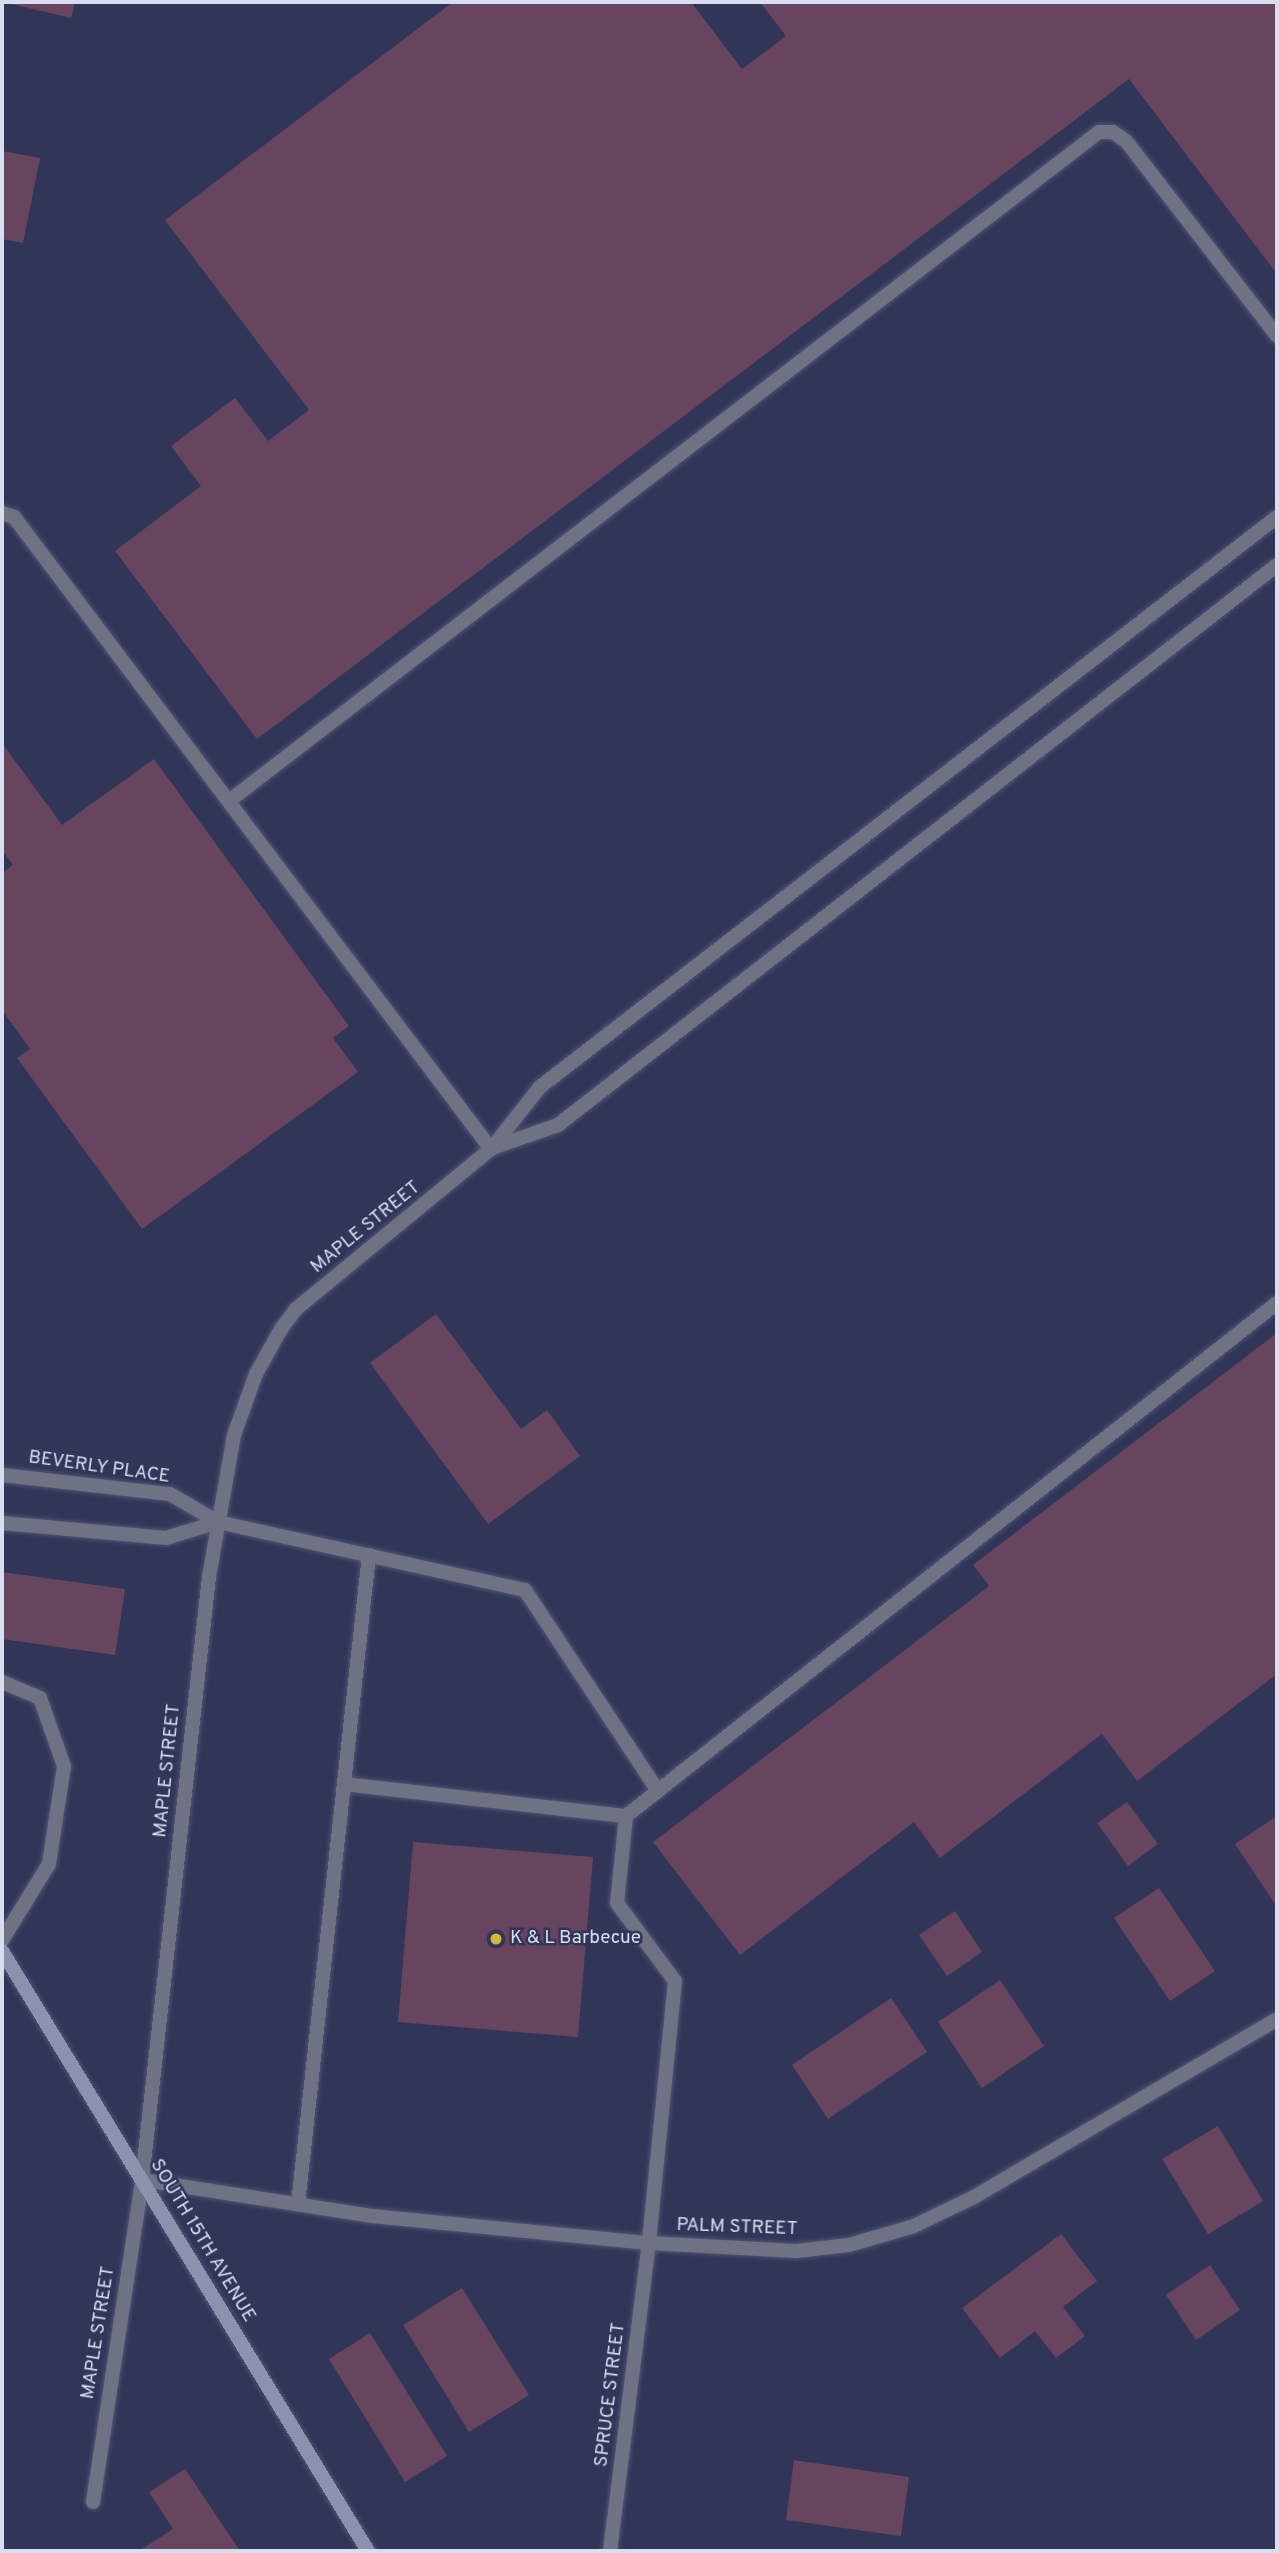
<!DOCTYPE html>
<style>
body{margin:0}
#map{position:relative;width:1279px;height:2553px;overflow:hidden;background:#313658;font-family:Overpass,sans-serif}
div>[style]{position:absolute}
.building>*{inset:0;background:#68455e}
.roads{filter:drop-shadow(0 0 2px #4f5474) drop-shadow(0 0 2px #4f5474)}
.service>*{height:14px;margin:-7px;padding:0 7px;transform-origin:7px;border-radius:7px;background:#6f7283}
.minor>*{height:14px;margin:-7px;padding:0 7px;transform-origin:7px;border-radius:7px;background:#6f7283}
.secondary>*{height:14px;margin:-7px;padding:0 7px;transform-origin:7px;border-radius:7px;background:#8c91ad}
.dots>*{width:19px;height:19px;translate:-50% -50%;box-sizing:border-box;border:4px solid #313658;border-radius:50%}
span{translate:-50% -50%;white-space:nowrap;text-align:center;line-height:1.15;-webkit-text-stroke:5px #313658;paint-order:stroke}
.street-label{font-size:19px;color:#d8ddf2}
.poi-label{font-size:19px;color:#d8ddf2}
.left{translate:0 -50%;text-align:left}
.frame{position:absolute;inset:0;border:4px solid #d8ddf2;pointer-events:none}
</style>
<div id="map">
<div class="building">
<div style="clip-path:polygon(3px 2px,75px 2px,71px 18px)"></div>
<div style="clip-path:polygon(453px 2px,691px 2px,742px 69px,786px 36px,760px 2px,1277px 2px,1277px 274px,1129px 79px,257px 739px,115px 551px,201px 486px,171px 446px,235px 398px,268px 441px,309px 410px,165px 220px)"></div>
<div style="clip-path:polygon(2px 151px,40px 158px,23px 243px,2px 239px)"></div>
<div style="clip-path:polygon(2px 743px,62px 825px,154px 759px,349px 1026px,333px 1038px,358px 1072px,142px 1229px,17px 1058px,30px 1049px,2px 1010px,2px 873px,13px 865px,2px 850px)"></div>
<div style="clip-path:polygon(436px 1314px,521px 1429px,547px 1410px,580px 1456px,488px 1524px,370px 1363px)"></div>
<div style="clip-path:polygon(1277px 1333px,1277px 1674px,1137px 1781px,1102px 1734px,940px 1858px,914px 1822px,740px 1955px,653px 1842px,989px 1586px,973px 1565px)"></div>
<div style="clip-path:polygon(2px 1572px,125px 1589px,115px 1655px,2px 1639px)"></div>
<div style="clip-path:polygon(1127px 1802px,1158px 1844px,1128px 1866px,1097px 1823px)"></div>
<div style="clip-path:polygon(1277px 1816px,1277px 1907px,1235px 1844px)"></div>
<div style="clip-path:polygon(413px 1842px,593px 1857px,578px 2037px,398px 2022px)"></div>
<div style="clip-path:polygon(1159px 1888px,1215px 1971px,1170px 2001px,1114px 1918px)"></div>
<div style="clip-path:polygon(955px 1911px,982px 1952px,947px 1976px,919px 1935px)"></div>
<div style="clip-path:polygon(1000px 1980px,1044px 2046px,982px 2088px,938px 2022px)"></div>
<div style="clip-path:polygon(891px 1998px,927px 2052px,828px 2119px,792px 2065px)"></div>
<div style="clip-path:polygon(1218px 2126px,1263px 2201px,1208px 2234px,1162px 2159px)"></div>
<div style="clip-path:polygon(1061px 2234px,1097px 2281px,1063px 2307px,1085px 2336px,1056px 2358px,1035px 2331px,1000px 2358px,962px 2308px)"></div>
<div style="clip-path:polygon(1210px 2265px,1240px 2310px,1196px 2340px,1166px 2295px)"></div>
<div style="clip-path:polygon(462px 2288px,529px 2395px,469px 2432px,403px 2325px)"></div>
<div style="clip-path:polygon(370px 2333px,447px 2456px,405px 2482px,329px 2359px)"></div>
<div style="clip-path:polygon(794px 2460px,909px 2477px,901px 2536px,786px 2520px)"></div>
<div style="clip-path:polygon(185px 2469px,240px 2551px,139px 2551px,173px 2529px,149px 2492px)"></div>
</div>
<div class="roads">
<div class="service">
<div style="left:2px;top:513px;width:13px;rotate:18deg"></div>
<div style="left:14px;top:517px;width:792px;rotate:52.96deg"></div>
<div style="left:229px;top:801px;width:1097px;rotate:-37.56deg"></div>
<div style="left:1099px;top:132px;width:14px"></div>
<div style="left:1113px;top:132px;width:16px;rotate:35deg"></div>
<div style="left:1126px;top:141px;width:247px;rotate:52.2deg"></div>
<div style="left:492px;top:1148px;width:70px;rotate:-19.2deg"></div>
<div style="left:558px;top:1125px;width:911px;rotate:-37.91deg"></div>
<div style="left:218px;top:1522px;width:314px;rotate:12.5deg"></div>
<div style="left:525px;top:1590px;width:241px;rotate:56.5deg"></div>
<div style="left:2px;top:1682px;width:41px;rotate:22.8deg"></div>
<div style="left:40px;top:1698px;width:72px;rotate:70.6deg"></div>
<div style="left:64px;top:1766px;width:99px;rotate:98.7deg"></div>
<div style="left:49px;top:1864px;width:89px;rotate:121.7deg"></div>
<div style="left:344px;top:1784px;width:284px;rotate:6.5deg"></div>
<div style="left:626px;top:1816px;width:829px;rotate:-38.24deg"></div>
<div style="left:626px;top:1816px;width:87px;rotate:95.9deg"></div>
<div style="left:617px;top:1903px;width:97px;rotate:53.4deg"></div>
<div style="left:675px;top:1981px;width:263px;rotate:95.7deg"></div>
<div style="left:298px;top:2204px;width:653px;rotate:-83.76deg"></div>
<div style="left:93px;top:2502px;width:326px;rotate:-81.3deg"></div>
<div style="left:142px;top:2180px;width:607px;rotate:-83.66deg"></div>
<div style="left:209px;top:1577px;width:144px;rotate:-80deg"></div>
<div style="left:234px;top:1435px;width:65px;rotate:-70.2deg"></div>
<div style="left:256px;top:1374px;width:51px;rotate:-60.9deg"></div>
<div style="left:281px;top:1329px;width:25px;rotate:-53deg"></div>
<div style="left:296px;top:1309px;width:252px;rotate:-39.4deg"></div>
<div style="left:491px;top:1149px;width:79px;rotate:-51.7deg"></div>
<div style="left:540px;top:1087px;width:932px;rotate:-37.72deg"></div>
</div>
<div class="minor">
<div style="left:2px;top:1475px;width:169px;rotate:6.5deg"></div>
<div style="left:170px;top:1494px;width:56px;rotate:30.3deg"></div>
<div style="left:2px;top:1523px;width:165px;rotate:5.2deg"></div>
<div style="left:166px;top:1538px;width:54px;rotate:-17.1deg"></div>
<div style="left:142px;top:2180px;width:233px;rotate:8.9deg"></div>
<div style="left:372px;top:2216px;width:278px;rotate:5.6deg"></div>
<div style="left:649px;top:2243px;width:147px;rotate:3.1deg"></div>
<div style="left:796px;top:2251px;width:53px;rotate:-6.5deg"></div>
<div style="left:849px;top:2245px;width:68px;rotate:-16.3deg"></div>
<div style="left:914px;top:2226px;width:67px;rotate:-25.8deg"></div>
<div style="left:974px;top:2197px;width:351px;rotate:-30.4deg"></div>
<div style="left:610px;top:2551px;width:310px;rotate:-82.8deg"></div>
</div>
<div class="secondary">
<div style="left:2px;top:1951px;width:703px;rotate:58.62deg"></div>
</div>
</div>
<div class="dots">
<div style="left:496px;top:1939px;background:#d1b736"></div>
</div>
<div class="street-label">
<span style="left:366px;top:1228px;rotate:-39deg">MAPLE STREET</span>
<span style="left:99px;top:1468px;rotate:8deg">BEVERLY PLACE</span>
<span style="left:168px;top:1771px;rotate:-84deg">MAPLE STREET</span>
<span style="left:737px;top:2228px;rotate:2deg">PALM STREET</span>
<span style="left:202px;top:2241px;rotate:59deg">SOUTH 15TH AVENUE</span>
<span style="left:99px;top:2333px;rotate:-81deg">MAPLE STREET</span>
<span style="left:611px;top:2395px;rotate:-83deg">SPRUCE STREET</span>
</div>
<div class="poi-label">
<span class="left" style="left:510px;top:1939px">K &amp; L Barbecue</span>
</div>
<div class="frame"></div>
</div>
